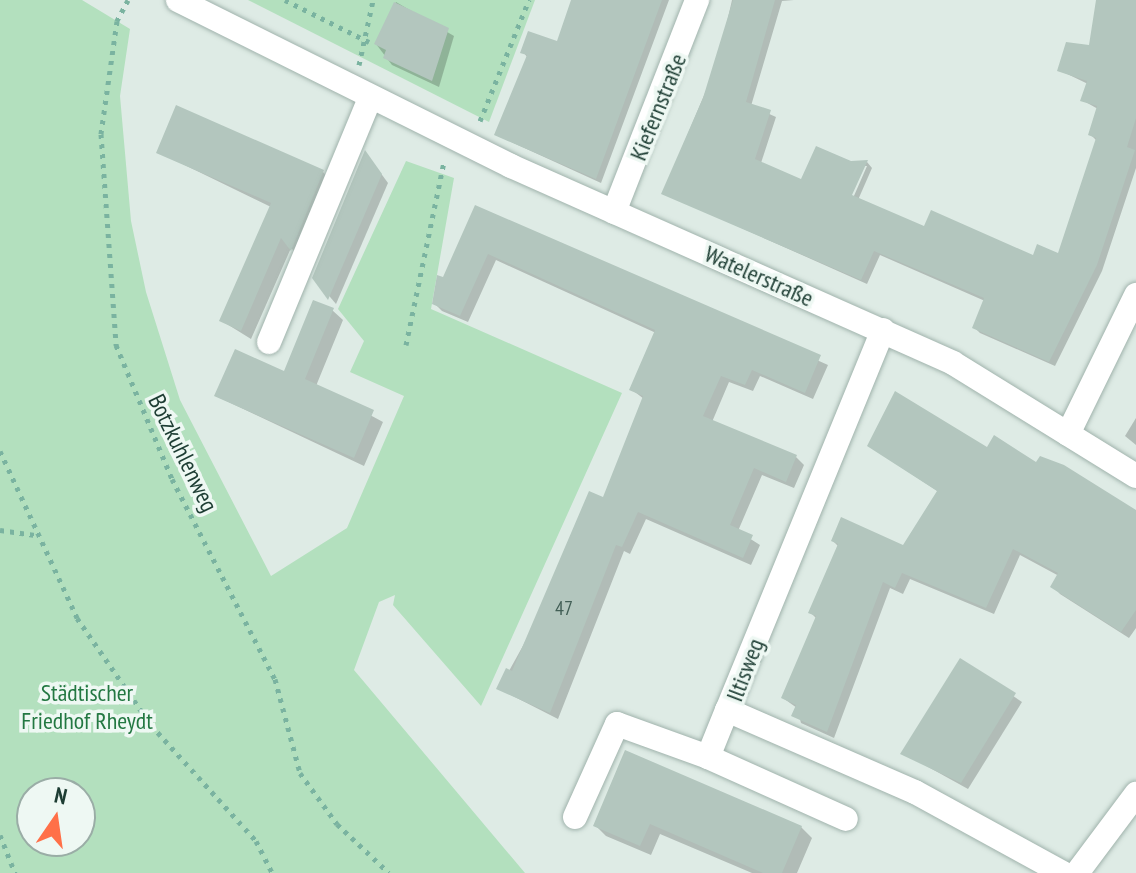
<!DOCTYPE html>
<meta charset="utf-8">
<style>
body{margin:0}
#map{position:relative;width:1136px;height:873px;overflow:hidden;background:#deebe5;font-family:"PT Sans Narrow",sans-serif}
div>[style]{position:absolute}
.green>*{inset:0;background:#b3e0be}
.shadow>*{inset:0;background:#0003}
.building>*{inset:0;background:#b3c6be}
.path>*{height:5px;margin-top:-2.5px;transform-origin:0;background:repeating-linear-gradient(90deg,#7ab3a0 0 4px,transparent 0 10px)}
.roads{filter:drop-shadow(0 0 2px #a0b3ac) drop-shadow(0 0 2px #a0b3ac)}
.minor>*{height:24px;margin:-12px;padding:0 12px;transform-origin:12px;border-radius:12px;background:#fff}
span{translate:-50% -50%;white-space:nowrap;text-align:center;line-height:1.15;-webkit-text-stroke:7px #eef8f3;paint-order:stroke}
.number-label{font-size:20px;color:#425f56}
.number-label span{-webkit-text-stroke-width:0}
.street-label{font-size:24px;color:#1d3d33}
.park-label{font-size:24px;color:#237842}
.north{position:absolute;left:16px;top:777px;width:80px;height:80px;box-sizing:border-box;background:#eef8f3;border:2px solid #9aada6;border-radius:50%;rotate:13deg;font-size:22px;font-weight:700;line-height:32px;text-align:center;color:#1d3d33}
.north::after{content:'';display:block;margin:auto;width:28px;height:36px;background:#ff7048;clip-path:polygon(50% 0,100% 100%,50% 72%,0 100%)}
</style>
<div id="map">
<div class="green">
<div style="clip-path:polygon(evenodd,0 0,82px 0,130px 29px,120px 96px,131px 221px,146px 292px,180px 400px,271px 576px,347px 528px,404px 396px,350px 372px,364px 341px,338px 309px,406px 161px,454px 178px,431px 309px,622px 393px,481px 706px,393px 605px,395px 595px,379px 602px,354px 670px,525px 873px,0 873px,0 0,32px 793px,80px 793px,80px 841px,32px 841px,32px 793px)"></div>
<div style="clip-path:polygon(248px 0,535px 0,489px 122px)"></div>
</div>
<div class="shadow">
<div style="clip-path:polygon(574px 0,669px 0,601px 183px,496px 135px,528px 58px,523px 52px,559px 43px)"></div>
<div style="clip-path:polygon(evenodd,732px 0,794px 0,782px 1px,751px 106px,776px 117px,761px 163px,802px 181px,867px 162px,872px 168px,858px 200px,925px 229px,1034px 258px,1059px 256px,1097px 141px,1090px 134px,1098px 109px,1082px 100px,1088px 84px,1059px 70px,1091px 47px,1099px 0,1136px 0,1136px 168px,1102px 271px,1055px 366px,980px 333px,974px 327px,985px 301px,880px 255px,867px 284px,663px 193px,718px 62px,732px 0,863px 166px,867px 166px,850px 205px,846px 204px,863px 166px)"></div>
<div style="clip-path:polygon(396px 2px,454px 36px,439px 87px,392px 65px,376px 44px)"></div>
<div style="clip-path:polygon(158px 152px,323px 172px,332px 182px,301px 258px,291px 248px,251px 339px,222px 321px,271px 207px)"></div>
<div style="clip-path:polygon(366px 153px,388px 183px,336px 304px,314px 278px)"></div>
<div style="clip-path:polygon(476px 208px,828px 365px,813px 399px,760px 376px,753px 391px,729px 382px,712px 422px,796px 457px,804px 465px,794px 488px,762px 475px,738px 531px,760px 545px,751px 565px,646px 519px,630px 554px,624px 551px,558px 719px,499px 689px,604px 500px,644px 399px,631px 389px,656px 333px,496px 260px,468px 322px,442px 311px,434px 303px)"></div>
<div style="clip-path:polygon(332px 310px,343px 320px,316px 386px,383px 422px,364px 466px,216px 396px,286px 373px)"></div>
<div style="clip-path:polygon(1136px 418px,1136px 445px,1125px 436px)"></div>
<div style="clip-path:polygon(869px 446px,988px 450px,1136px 512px,1136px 628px,1129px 638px,1060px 594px,1053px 586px,1059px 576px,1020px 555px,994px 614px,910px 579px,903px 594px,890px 588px,834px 738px,801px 723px,797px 708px,783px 698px,817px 619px,810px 612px,839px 547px,833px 541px,904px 547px,939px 492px)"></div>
<div style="clip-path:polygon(961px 661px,1022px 702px,968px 789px,903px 753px)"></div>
<div style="clip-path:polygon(626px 752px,801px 827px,812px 838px,797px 873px,752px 873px,660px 834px,651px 855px,606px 836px,595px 825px)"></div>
</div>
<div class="building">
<div style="clip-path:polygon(571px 0,662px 0,596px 179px,494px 135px,527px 55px,520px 53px,528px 31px,557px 41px)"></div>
<div style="clip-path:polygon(733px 0,775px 0,746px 102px,771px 110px,755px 159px,801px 179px,816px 146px,851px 161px,868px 160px,852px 195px,924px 226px,931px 210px,1033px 255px,1037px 244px,1058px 253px,1096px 138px,1088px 135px,1097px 106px,1080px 101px,1087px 81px,1057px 71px,1066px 42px,1089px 45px,1096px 0,1136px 0,1136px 118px,1127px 147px,1135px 150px,1097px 265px,1049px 362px,972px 328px,984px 298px,874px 251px,861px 280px,661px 194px,703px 98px)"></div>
<div style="clip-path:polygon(394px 2px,449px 28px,432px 81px,383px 58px,386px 50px,374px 44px)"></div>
<div style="clip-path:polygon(176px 105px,324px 170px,291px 251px,281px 238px,241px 331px,219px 321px,271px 203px,156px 153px)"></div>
<div style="clip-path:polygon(365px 150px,382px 174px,328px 300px,312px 278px)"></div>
<div style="clip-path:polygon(475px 205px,821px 355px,805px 393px,752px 370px,745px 385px,721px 376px,703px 416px,797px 455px,786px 482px,754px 468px,730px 525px,753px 535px,743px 558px,638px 512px,622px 547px,616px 545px,550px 713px,496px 689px,506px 668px,512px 671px,589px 491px,603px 497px,643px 396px,629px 390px,655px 330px,488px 254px,460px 316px,432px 304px,437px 275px,443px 277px)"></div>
<div style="clip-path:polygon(313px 300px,334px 308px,305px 379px,374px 410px,354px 458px,214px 396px,235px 349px,284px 371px)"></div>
<div style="clip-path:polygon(895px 391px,987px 447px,994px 435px,1036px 462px,1040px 456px,1064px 465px,1136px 510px,1136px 610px,1121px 632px,1050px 587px,1058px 573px,1013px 549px,986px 608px,902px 573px,895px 588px,883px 582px,827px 732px,791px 716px,796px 705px,781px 698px,816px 616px,808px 613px,838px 544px,831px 541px,841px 517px,903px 545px,937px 491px,867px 446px)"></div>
<div style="clip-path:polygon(960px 658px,1016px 693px,961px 783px,900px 754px)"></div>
<div style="clip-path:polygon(625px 750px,802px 826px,782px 873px,763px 873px,650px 824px,640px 846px,593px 826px)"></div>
</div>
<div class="path">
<div style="left:128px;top:0;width:24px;rotate:118deg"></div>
<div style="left:117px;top:21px;width:114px;rotate:98.1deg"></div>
<div style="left:101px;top:134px;width:212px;rotate:85.9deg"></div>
<div style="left:116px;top:345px;width:145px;rotate:67.3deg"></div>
<div style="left:172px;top:479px;width:225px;rotate:62.8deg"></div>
<div style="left:275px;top:679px;width:97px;rotate:75.1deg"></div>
<div style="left:300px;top:773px;width:63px;rotate:54deg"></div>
<div style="left:337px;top:824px;width:71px;rotate:43.3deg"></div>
<div style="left:285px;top:0;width:94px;rotate:26.6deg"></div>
<div style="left:359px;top:65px;width:66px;rotate:-77.8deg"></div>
<div style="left:480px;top:121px;width:131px;rotate:-68deg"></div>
<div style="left:406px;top:345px;width:188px;rotate:-78.3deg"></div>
<div style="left:0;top:451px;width:184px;rotate:65.2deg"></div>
<div style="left:77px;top:618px;width:130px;rotate:55.3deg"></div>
<div style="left:151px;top:725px;width:156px;rotate:47.8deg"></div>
<div style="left:256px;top:841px;width:36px;rotate:63deg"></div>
<div style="left:0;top:530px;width:37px;rotate:8deg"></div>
<div style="left:0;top:835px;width:41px;rotate:68.5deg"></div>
</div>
<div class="roads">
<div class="minor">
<div style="left:178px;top:0;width:372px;rotate:26.5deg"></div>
<div style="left:511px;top:166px;width:484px;rotate:24deg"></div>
<div style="left:953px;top:363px;width:215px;rotate:31.7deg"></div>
<div style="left:614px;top:212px;width:228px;rotate:-68.6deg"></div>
<div style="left:883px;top:330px;width:411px;rotate:112.3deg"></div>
<div style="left:727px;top:710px;width:205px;rotate:23.6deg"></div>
<div style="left:915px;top:792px;width:169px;rotate:28.7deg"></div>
<div style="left:269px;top:342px;width:264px;rotate:-67.5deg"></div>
<div style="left:1068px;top:434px;width:155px;rotate:-63.9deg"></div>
<div style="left:708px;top:757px;width:151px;rotate:24.2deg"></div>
<div style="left:575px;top:817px;width:102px;rotate:-65.7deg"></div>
<div style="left:617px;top:724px;width:97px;rotate:19.9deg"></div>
<div style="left:708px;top:757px;width:51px;rotate:-68deg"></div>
<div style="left:1077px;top:873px;width:99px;rotate:-53.2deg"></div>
</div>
</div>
<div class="number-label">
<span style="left:564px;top:608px">47</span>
</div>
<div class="street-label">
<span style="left:658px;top:107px;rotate:-68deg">Kiefernstraße</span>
<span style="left:759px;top:276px;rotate:24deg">Watelerstraße</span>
<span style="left:183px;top:453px;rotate:64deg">Botzkuhlenweg</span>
<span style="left:745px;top:670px;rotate:-69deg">Iltisweg</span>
</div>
<div class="park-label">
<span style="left:87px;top:707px">Städtischer<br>Friedhof Rheydt</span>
</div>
<div class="north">N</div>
</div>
